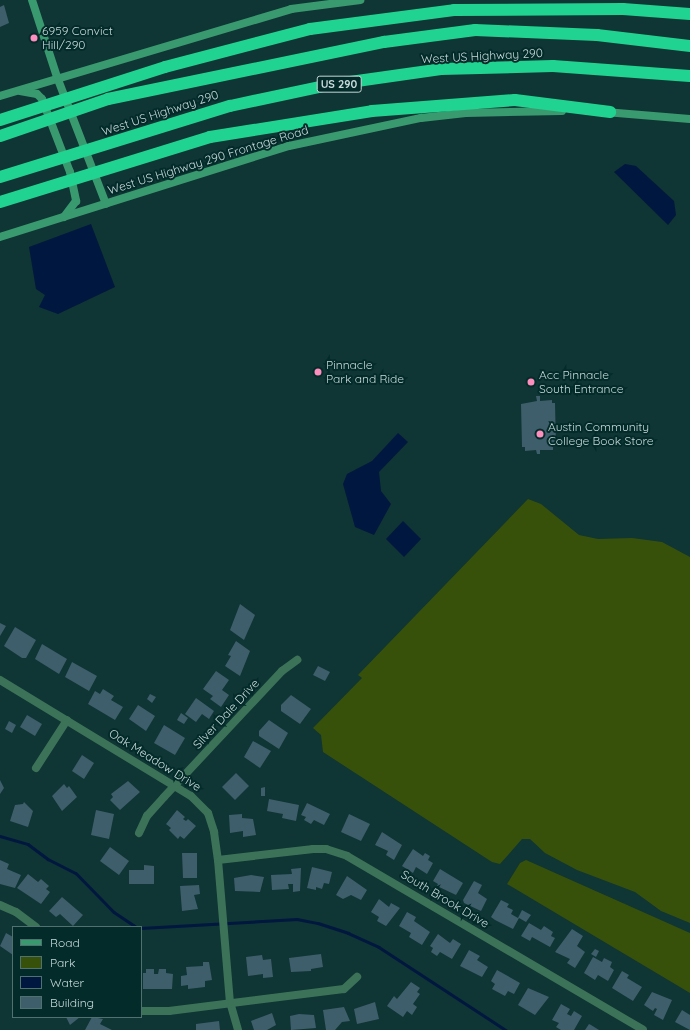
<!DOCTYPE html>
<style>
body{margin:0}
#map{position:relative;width:690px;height:1030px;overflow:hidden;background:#0f3534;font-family:Quicksand,sans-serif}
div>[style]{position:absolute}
.green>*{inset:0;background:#37510b}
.water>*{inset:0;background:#00173f}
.stream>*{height:2.5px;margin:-1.25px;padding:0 1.25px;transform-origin:1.25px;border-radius:1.25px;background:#00173f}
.building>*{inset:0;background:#3e5e6b}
.street>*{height:8px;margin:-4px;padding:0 4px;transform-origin:4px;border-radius:4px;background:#3c7358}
.secondary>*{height:8px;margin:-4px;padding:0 4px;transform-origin:4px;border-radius:4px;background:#3a9a6f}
.highway>*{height:12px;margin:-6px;padding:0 6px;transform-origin:6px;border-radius:6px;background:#21d390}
.dots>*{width:11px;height:11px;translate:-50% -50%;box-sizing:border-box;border:2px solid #032b2a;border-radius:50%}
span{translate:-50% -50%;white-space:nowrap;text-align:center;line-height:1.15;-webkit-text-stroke:4px #032b2a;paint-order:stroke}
.shield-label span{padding:1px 3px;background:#032b2a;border:1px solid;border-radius:3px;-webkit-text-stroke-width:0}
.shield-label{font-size:11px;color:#c6d9d8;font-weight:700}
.poi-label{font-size:12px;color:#c6d9d8}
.left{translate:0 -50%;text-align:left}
.street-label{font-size:12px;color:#c6d9d8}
.legend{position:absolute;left:12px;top:926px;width:130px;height:92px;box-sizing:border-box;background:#032b2a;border:1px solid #517170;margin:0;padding:5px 7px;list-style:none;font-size:12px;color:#c6d9d8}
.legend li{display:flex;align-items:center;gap:8px;height:20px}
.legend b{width:20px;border:1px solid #517170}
</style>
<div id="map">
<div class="green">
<div style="clip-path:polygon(528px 499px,541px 504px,579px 535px,598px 539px,632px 538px,662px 542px,690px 557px,690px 923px,661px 911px,635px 892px,577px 870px,545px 853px,530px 839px,522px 839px,500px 864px,492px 862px,323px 752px,321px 735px,313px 728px,362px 678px,358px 675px)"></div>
<div style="clip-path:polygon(526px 860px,690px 933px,690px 993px,507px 884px,520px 863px)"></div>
</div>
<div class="water">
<div style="clip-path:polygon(625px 164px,636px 166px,674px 201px,676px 215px,668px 225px,614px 172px)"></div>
<div style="clip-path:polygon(91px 224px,115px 287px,58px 314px,39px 307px,45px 295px,36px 289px,29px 247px)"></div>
<div style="clip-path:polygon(398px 433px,408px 442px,379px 472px,381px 491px,391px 504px,374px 535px,355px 527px,343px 484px,347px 474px,372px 461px)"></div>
<div style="clip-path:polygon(403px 521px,421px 539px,404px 557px,386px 539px)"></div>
</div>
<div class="stream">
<div style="left:0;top:836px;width:29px;rotate:16deg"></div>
<div style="left:28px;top:844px;width:25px;rotate:37deg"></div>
<div style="left:48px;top:859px;width:31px;rotate:27deg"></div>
<div style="left:76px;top:873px;width:54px;rotate:45.7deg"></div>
<div style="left:114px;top:912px;width:27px;rotate:34deg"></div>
<div style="left:141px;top:928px;width:156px;rotate:-3.3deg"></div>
<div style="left:297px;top:919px;width:21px;rotate:11deg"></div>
<div style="left:318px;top:923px;width:32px;rotate:18deg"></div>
<div style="left:348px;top:933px;width:34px;rotate:24deg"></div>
<div style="left:379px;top:947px;width:152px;rotate:33.2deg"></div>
</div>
<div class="building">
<div style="clip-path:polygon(4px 5px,9px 23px,0 27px,0 7px)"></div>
<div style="clip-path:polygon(536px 396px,540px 396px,540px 401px,552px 400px,552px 403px,555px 403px,556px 446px,553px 447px,553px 450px,540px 450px,540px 454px,537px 454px,536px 450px,525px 451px,525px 447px,522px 447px,521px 404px,537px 401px)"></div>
<div style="clip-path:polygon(240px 604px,255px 615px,244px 640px,230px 630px)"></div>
<div style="clip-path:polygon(0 623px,6px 626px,0 636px)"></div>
<div style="clip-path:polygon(15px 627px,36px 640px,26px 658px,22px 658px,4px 646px)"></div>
<div style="clip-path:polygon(236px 641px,250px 651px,240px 676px,225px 666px,231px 656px,228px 655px)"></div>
<div style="clip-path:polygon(42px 644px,67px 659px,59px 674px,35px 659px)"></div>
<div style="clip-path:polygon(72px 662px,97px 676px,89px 691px,65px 677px)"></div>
<div style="clip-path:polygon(318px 666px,330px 672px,325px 681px,313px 675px)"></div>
<div style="clip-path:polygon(216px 671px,229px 680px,222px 690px,229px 695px,221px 707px,210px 699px,213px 696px,203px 689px)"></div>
<div style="clip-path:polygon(103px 689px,114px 696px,111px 700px,123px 707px,115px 720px,88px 704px,95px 691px,100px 694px)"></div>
<div style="clip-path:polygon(150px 694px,156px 697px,152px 703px,147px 699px)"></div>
<div style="clip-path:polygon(291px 695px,311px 709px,300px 724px,281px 711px,281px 705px)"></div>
<div style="clip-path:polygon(196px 698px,214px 711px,209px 719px,202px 714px,196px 722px,185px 714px)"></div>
<div style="clip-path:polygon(138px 705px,155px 716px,146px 731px,129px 719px)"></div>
<div style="clip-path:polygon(181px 713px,188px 718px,184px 724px,177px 720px)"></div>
<div style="clip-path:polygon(27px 715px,42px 724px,35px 736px,20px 727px)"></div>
<div style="clip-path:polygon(269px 720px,288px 733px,279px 749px,259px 736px,259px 731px)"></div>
<div style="clip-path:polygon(9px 721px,16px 725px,12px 733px,5px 729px)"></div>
<div style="clip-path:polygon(164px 725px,185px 738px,175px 755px,154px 743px)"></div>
<div style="clip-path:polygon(253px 741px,271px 751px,260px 768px,244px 757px)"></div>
<div style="clip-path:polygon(82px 755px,94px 763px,84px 779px,72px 771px)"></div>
<div style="clip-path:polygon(236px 773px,249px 786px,235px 800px,222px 787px)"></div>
<div style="clip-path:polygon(0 780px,4px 788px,0 794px)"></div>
<div style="clip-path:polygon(128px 781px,140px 792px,120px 810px,110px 800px,113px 797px,111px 794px)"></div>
<div style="clip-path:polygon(64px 784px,67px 788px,69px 786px,77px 797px,62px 811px,52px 796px)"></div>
<div style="clip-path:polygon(265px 787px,265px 796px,261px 796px,261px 788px)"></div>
<div style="clip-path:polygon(269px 799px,299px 805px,296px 821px,282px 818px,283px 814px,267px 811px)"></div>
<div style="clip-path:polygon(24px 802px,33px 811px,28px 827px,10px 821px,15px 805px,23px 804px)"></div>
<div style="clip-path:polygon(307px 803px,330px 814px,324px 825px,314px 820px,311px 824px,304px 820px,306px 817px,301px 815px)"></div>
<div style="clip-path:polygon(96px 810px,114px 814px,109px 839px,91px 835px)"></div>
<div style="clip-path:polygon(177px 810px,185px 817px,183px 819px,186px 821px,188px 819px,196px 826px,184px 839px,180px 836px,178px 839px,169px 830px,171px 828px,166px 824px)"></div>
<div style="clip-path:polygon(242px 814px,242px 818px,253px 819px,256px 835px,243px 837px,243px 831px,230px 833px,229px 815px)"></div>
<div style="clip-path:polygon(349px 814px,370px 824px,361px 841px,341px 832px)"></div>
<div style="clip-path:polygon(382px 832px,402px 845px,394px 860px,386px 855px,388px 851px,375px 845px)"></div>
<div style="clip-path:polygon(110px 847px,129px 861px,119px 875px,100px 861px)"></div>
<div style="clip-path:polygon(413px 849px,423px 856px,425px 853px,430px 856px,428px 860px,433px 863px,427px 874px,416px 867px,413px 873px,402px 866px)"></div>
<div style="clip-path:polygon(182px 853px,197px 853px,197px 878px,183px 878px)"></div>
<div style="clip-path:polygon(0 860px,9px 864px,7px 869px,21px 875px,15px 888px,0 884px)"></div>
<div style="clip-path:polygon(144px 865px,154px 866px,154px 884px,129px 884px,129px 870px,144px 870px)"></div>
<div style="clip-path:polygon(312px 867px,332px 872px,329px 884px,324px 883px,322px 889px,316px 887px,316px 890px,307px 888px)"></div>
<div style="clip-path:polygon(301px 868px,300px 891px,293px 892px,293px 884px,288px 884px,289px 889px,272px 890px,271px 875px,292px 874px,291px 869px)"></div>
<div style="clip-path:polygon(440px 869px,463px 883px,456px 895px,437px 886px,438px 884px,433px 881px)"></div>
<div style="clip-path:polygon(28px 874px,38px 882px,41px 879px,49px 886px,46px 889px,50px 892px,41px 904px,17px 888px)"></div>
<div style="clip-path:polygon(251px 875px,264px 877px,260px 892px,235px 891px,234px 878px)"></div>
<div style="clip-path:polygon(347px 876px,367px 890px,361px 900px,351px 895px,343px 899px,336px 895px)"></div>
<div style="clip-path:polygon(474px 881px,482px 885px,478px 893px,487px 899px,481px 911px,464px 903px,463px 900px)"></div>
<div style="clip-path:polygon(199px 885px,200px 894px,194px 895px,198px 909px,182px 911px,180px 886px)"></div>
<div style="clip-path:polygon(62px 897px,83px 915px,73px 926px,60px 914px,56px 917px,49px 911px)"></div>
<div style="clip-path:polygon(379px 899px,389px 907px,391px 903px,400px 908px,386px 926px,377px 921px,379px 917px,371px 912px)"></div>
<div style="clip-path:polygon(501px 900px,509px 904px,507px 907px,513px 910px,511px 914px,518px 918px,522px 910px,531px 915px,526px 922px,519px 918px,513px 929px,495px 920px,491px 917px)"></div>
<div style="clip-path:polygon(407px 912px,416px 917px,414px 921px,430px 932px,422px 945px,409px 937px,411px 933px,399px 926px)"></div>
<div style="clip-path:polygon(529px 923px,541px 930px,544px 926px,553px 932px,551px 936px,555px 938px,550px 947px,532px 937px,530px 941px,521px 936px)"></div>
<div style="clip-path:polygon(572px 929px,583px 936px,577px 946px,585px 952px,575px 968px,567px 963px,570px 959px,555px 952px)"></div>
<div style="clip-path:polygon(6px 933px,13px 937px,13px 955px,0 946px)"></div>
<div style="clip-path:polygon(438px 934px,450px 943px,453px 939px,461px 944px,452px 959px,440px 952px,437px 956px,431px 952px,433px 948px,430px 946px)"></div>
<div style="clip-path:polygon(595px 949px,599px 951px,596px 957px,591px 954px)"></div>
<div style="clip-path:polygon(469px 950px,480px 956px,477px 960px,488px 967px,482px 977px,460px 966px)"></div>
<div style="clip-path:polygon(321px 954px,323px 967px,311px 969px,311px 971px,291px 972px,289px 958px)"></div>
<div style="clip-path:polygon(262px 955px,263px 960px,271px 959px,273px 977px,263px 978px,263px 974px,248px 976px,246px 957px)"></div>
<div style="clip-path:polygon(593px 957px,602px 962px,604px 958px,612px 962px,610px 967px,614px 970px,608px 981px,598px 975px,595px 980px,584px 973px)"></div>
<div style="clip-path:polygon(203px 962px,209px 962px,212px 980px,205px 981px,205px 987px,188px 989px,188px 985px,181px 986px,181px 976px,187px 975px,186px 967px,203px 966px)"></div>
<div style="clip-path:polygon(146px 969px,154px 969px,154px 974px,158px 974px,159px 969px,166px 969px,166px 973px,173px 974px,172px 989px,143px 989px,143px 973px,146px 973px)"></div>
<div style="clip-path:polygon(497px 970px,520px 983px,514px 994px,508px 991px,505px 996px,492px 989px,495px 984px,491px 981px)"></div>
<div style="clip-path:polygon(622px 971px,629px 975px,627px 978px,642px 987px,633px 1001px,612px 988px)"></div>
<div style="clip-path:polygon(411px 982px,420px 988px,417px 992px,420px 994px,413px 1004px,417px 1007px,412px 1015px,407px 1011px,403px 1017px,387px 1006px,394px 996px,397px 999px)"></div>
<div style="clip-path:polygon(528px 988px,549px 997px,535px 1015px,518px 1005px)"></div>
<div style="clip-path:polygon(652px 992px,672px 1000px,663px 1020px,654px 1015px,657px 1009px,655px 1008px,653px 1011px,644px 1005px)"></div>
<div style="clip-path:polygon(375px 1002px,379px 1019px,357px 1024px,354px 1009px)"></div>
<div style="clip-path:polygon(561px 1004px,570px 1009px,567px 1014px,571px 1016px,574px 1011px,582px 1016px,574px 1030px,561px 1030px,556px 1027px,559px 1023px,552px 1020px)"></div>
<div style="clip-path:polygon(344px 1007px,350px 1021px,342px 1022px,335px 1030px,326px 1030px,323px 1010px)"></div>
<div style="clip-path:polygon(682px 1010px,690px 1015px,690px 1030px,675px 1022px)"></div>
<div style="clip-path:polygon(272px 1013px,276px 1025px,267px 1030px,254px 1030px,251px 1021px)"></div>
<div style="clip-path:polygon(299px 1014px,314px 1015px,316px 1028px,291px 1030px,290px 1016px)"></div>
<div style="clip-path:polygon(66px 1017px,80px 1017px,70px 1025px)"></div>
<div style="clip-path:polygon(92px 1017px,103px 1019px,100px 1024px,112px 1030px,85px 1030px)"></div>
<div style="clip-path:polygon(219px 1021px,220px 1030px,196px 1030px,196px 1024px)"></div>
<div style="clip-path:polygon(589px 1024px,591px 1025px,599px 1030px,585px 1030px)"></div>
</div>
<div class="street">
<div style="left:0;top:680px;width:223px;rotate:31.3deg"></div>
<div style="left:191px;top:796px;width:24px;rotate:45deg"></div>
<div style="left:208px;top:813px;width:20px;rotate:72deg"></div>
<div style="left:214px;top:832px;width:28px;rotate:82deg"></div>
<div style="left:218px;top:860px;width:143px;rotate:85.2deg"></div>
<div style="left:230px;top:1002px;width:29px;rotate:74deg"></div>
<div style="left:36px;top:768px;width:57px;rotate:-57.1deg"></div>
<div style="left:139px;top:833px;width:19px;rotate:-65deg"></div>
<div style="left:147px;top:816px;width:25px;rotate:-48deg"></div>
<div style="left:164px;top:797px;width:173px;rotate:-46.9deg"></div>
<div style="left:282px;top:671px;width:19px;rotate:-36deg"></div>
<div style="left:218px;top:860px;width:96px;rotate:-6.6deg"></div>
<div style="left:313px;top:849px;width:13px"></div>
<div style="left:326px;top:849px;width:22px;rotate:18deg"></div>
<div style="left:347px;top:856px;width:343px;rotate:30.4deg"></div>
<div style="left:0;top:905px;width:17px;rotate:24deg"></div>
<div style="left:16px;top:912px;width:25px;rotate:37deg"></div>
<div style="left:141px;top:1011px;width:28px"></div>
<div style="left:169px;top:1011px;width:176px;rotate:-7.2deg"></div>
<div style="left:344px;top:989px;width:18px;rotate:-43deg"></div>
</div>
<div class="secondary">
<div style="left:32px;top:0;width:81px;rotate:72deg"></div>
<div style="left:57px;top:77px;width:136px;rotate:68.9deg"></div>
<div style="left:20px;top:91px;width:17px;rotate:10deg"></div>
<div style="left:37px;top:94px;width:7px;rotate:45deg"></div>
<div style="left:42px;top:99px;width:78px;rotate:69deg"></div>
<div style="left:70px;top:172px;width:30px;rotate:78deg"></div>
<div style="left:76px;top:201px;width:20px;rotate:127deg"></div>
<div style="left:0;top:96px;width:304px;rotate:-16.6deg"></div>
<div style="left:291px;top:9px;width:70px;rotate:-7.4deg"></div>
<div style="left:605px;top:112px;width:85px;rotate:4.7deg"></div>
<div style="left:0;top:237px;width:303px;rotate:-17.5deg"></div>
<div style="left:289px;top:146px;width:135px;rotate:-12deg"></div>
<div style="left:421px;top:118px;width:45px;rotate:-6.3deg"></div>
<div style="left:466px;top:113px;width:96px;rotate:-1.2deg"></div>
</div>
<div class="highway">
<div style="left:0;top:120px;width:173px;rotate:-17.8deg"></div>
<div style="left:165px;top:67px;width:150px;rotate:-14.7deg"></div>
<div style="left:310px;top:29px;width:145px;rotate:-7.5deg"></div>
<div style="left:454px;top:10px;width:169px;rotate:-0.3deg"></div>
<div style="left:623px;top:9px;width:67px;rotate:4.3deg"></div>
<div style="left:0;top:136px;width:114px;rotate:-18.9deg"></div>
<div style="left:108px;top:99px;width:282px;rotate:-11.7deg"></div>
<div style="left:384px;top:42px;width:92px;rotate:-7.5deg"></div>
<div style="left:475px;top:30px;width:122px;rotate:2.3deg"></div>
<div style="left:597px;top:35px;width:94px;rotate:6.7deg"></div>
<div style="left:0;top:177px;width:241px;rotate:-17.2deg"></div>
<div style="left:230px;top:106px;width:101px;rotate:-12deg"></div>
<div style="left:329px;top:85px;width:113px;rotate:-8.1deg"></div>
<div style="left:441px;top:69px;width:112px;rotate:-1.5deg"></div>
<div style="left:553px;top:66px;width:137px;rotate:4.2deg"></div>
<div style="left:0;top:202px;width:220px;rotate:-17.2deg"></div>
<div style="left:210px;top:137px;width:164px;rotate:-9.1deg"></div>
<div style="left:372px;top:111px;width:143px;rotate:-4.4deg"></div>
<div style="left:515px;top:100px;width:96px;rotate:7.2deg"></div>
</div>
<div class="dots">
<div style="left:34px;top:38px;background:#fe8ebd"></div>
<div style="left:318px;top:372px;background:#fe8ebd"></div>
<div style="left:531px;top:382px;background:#fe8ebd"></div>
<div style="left:540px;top:434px;background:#fe8ebd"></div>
</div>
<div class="shield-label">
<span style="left:339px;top:84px">US 290</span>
</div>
<div class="poi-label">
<span class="left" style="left:42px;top:38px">6959 Convict<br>Hill/290</span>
<span class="left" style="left:326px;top:372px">Pinnacle<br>Park and Ride</span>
<span class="left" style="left:539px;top:382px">Acc Pinnacle<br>South Entrance</span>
<span class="left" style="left:548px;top:434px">Austin Community<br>College Book Store</span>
</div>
<div class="street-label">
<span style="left:482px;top:56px;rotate:-3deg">West US Highway 290</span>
<span style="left:160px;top:113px;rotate:-18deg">West US Highway 290</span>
<span style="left:208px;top:160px;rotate:-17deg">West US Highway 290 Frontage Road</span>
<span style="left:226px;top:714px;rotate:-47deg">Silver Dale Drive</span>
<span style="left:155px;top:760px;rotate:32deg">Oak Meadow Drive</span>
<span style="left:445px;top:899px;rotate:31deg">South Brook Drive</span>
</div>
<ul class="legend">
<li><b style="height:5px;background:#3a9a6f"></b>Road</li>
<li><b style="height:11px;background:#37510b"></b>Park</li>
<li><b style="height:11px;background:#00173f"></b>Water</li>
<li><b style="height:11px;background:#3e5e6b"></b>Building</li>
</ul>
</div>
